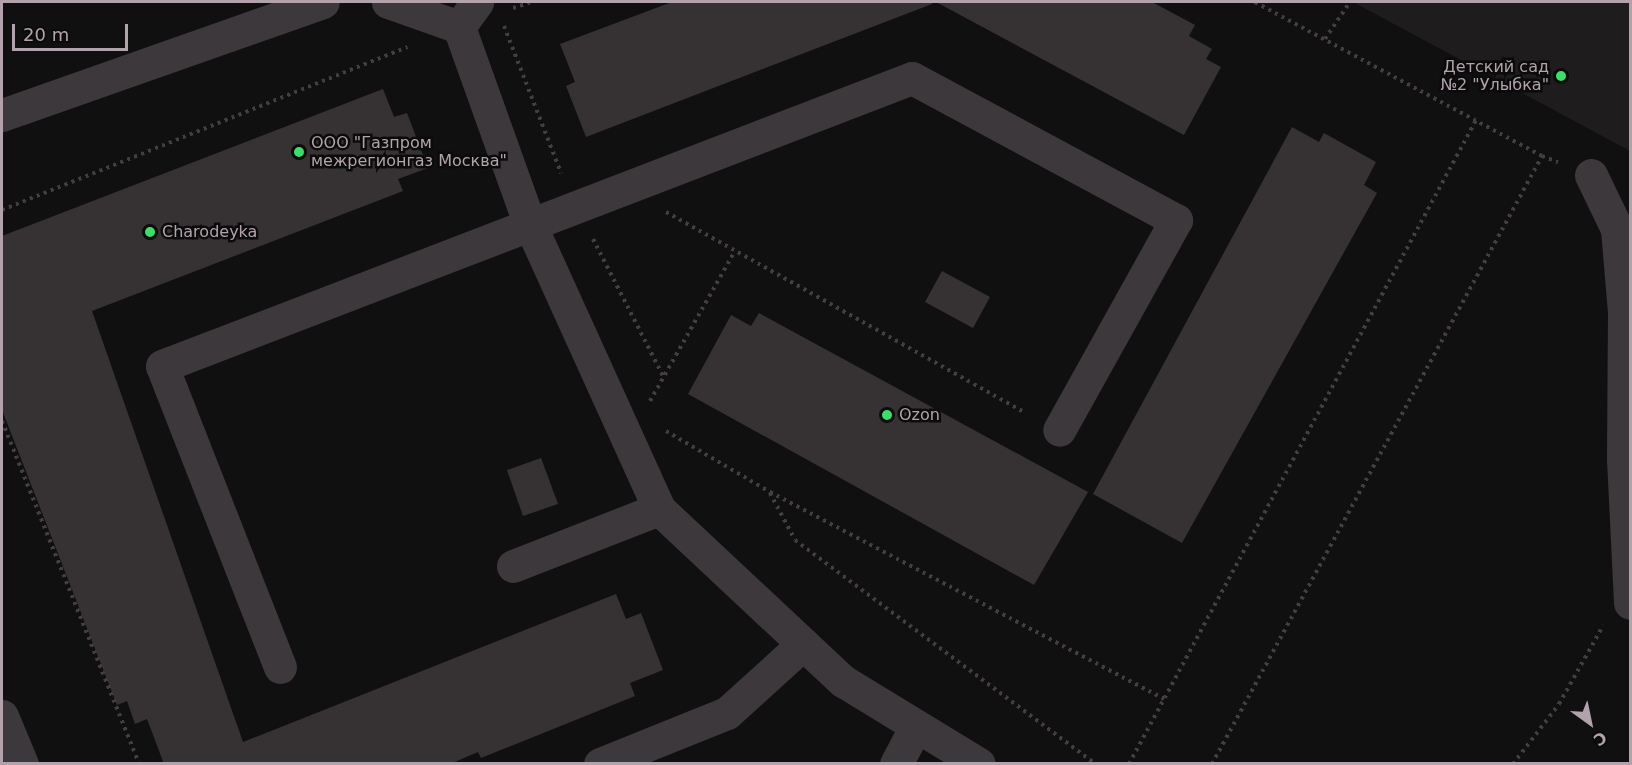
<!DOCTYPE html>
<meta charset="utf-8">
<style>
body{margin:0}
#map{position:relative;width:1632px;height:765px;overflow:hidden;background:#111010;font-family:"DejaVu Sans",sans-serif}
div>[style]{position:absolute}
.built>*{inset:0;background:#1e1c1d}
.building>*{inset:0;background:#363234}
.path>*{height:4px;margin-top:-2px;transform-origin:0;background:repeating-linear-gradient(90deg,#443d42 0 3px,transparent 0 7.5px)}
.minor>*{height:33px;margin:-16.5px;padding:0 16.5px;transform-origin:16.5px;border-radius:16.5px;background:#3d383b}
.dots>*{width:16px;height:16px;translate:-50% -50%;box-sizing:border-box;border:3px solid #0c0b0b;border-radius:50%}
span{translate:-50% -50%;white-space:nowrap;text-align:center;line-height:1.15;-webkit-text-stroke:5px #0c0b0b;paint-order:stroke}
.poi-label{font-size:16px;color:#b1a2ac}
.right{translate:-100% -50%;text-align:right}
.left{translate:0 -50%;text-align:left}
.frame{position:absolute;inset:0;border:3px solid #b1a2ac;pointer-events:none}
.north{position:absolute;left:1560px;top:693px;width:60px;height:60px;-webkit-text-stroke:4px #0c0b0b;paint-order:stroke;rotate:147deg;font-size:16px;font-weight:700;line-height:24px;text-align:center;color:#b1a2ac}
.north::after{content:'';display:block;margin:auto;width:21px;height:27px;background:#b1a2ac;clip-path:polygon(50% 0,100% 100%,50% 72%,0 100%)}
.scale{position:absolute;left:12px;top:24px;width:116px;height:27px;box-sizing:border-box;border:3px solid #b1a2ac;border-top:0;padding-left:8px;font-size:18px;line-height:21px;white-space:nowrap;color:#b1a2ac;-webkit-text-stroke:4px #0c0b0b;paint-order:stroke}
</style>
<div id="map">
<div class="built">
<div style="clip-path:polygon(1353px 2px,1630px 2px,1630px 151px)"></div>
</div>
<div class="building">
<div style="clip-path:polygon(672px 2px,931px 2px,932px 4px,586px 137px,566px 86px,575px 82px,560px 44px)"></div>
<div style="clip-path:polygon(936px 2px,1152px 2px,1195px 25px,1189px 36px,1212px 49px,1206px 59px,1221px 67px,1184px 135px)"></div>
<div style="clip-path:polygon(383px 89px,394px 117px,407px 113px,428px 168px,398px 179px,403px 191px,92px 311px,243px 742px,616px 594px,626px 619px,641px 613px,663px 670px,630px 683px,635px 696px,481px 758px,478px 752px,450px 764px,164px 764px,147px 719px,135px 724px,127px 701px,117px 705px,2px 410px,2px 236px)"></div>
<div style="clip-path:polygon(1292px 127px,1319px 142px,1324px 133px,1376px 162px,1364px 185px,1377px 193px,1182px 543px,1093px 494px)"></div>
<div style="clip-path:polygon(942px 271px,990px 297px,973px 328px,925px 302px)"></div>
<div style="clip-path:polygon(759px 313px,1088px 492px,1034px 585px,688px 394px,731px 315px,751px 326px)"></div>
<div style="clip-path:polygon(541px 458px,558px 504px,523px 516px,507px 470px)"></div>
</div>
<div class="path">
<div style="left:513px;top:8px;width:19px;rotate:-18deg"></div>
<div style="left:504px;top:26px;width:158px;rotate:68.8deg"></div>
<div style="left:1325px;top:39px;width:45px;rotate:-56deg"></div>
<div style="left:1542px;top:156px;width:17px;rotate:21deg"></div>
<div style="left:2px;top:210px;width:437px;rotate:-21.9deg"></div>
<div style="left:666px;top:212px;width:412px;rotate:29.2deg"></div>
<div style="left:593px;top:239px;width:154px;rotate:62.9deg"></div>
<div style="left:650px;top:401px;width:172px;rotate:-60.5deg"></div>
<div style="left:2px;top:421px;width:369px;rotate:68.2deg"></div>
<div style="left:666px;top:431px;width:121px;rotate:30.4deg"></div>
<div style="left:770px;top:492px;width:445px;rotate:27.7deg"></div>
<div style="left:770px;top:493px;width:53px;rotate:62deg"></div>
<div style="left:795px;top:540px;width:375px;rotate:36.7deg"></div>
<div style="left:1129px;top:764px;width:732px;rotate:-61.68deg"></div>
<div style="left:1212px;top:764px;width:692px;rotate:-61.51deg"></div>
<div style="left:1542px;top:156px;width:326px;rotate:-151.8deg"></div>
<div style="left:1513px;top:764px;width:76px;rotate:-52.5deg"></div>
<div style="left:1559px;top:704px;width:90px;rotate:-60.6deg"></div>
</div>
<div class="minor">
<div style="left:388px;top:2px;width:75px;rotate:19.4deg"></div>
<div style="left:459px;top:27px;width:207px;rotate:70.3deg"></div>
<div style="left:529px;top:222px;width:315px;rotate:65.6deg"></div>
<div style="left:659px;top:509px;width:252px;rotate:43.1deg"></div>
<div style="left:843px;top:681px;width:159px;rotate:31.4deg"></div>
<div style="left:459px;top:27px;width:31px;rotate:-54deg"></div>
<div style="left:2px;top:115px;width:340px;rotate:-19.4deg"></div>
<div style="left:1591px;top:175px;width:60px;rotate:64.3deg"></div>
<div style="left:1617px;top:229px;width:84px;rotate:85.2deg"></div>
<div style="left:1624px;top:313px;width:146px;rotate:90.4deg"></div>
<div style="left:1623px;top:459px;width:144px;rotate:87.2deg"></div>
<div style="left:513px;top:566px;width:157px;rotate:-21.3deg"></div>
<div style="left:280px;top:667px;width:323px;rotate:-111.4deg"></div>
<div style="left:162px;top:366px;width:803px;rotate:-21.01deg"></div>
<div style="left:912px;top:78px;width:300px;rotate:28.3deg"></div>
<div style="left:1176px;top:220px;width:240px;rotate:119.1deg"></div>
<div style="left:2px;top:716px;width:52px;rotate:67.4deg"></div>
<div style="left:600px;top:764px;width:137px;rotate:-21.9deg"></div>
<div style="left:727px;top:713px;width:103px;rotate:-42.2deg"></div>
<div style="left:896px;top:764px;width:43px;rotate:-62.2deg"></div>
</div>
<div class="dots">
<div style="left:1561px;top:76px;background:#3adf68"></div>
<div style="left:299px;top:152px;background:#3adf68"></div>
<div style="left:150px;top:232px;background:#3adf68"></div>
<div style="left:887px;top:415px;background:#3adf68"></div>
</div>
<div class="poi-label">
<span class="right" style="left:1549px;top:76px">Детский сад<br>№2 "Улыбка"</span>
<span class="left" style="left:311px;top:152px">ООО "Газпром<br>межрегионгаз Москва"</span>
<span class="left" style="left:162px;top:232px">Charodeyka</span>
<span class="left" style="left:899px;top:415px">Ozon</span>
</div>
<div class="frame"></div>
<div class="north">С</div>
<div class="scale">20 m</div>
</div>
